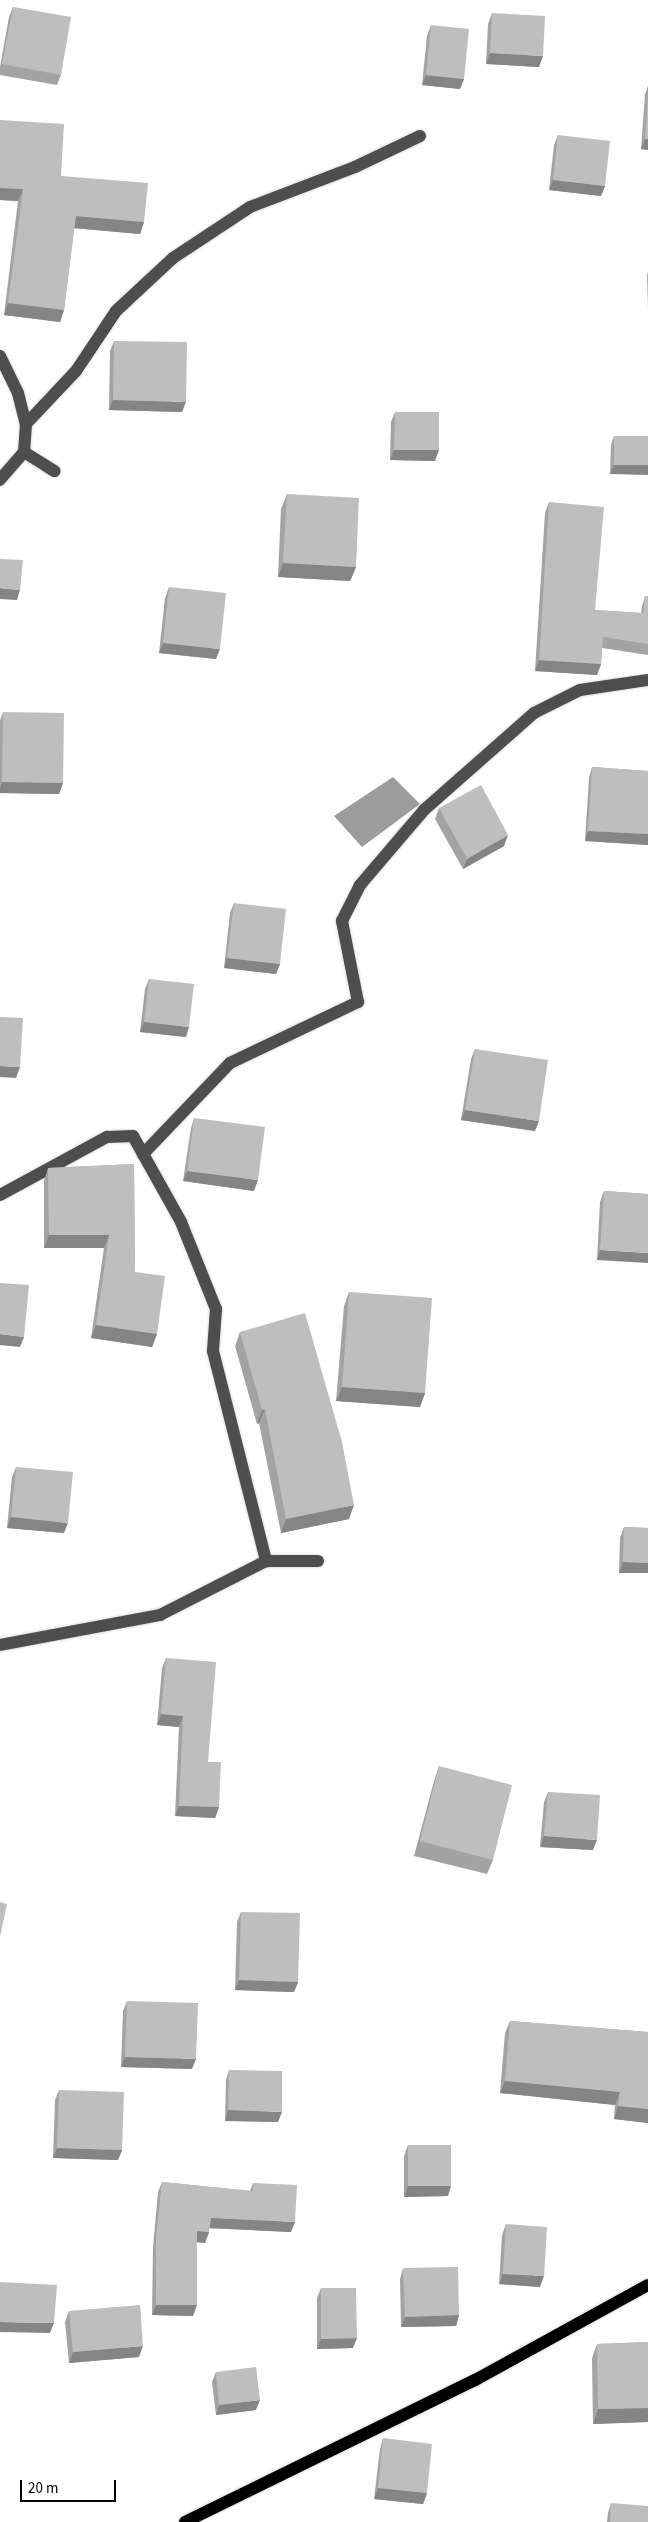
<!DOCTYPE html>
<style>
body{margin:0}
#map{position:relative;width:648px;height:2522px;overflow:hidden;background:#fff;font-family:"Source Sans 3",sans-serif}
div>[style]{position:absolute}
.water>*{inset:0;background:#9c9c9c}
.roads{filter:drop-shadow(0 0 1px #dbdbdb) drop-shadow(0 0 1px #dbdbdb)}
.minor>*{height:12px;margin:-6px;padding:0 6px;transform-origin:6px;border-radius:6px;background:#4e4e4e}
.major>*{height:12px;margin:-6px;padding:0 6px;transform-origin:6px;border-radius:6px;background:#000}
.wall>*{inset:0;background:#a3a3a3}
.shaded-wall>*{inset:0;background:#858585}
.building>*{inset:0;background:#bebebe}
span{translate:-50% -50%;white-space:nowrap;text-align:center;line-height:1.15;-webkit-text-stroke:4px #fff;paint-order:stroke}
.scale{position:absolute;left:20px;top:2480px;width:96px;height:22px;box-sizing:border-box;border:2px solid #000;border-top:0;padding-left:6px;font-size:15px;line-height:18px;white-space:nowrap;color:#000;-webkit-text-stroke:4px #fff;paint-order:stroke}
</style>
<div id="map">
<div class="water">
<div style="clip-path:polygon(393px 777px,420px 804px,362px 847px,334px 816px)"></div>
</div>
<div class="roads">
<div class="minor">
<div style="left:0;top:356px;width:41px;rotate:64.1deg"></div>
<div style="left:18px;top:393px;width:32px;rotate:76deg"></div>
<div style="left:26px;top:424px;width:28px;rotate:94deg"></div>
<div style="left:24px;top:452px;width:37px;rotate:131deg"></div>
<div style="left:26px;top:424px;width:73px;rotate:-46.7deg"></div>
<div style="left:76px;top:371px;width:72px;rotate:-56.3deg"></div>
<div style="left:116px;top:311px;width:78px;rotate:-42.9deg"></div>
<div style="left:173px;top:258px;width:92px;rotate:-33.5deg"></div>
<div style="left:250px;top:207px;width:112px;rotate:-20.9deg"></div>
<div style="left:355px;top:167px;width:72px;rotate:-25.5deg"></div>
<div style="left:24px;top:452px;width:36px;rotate:32deg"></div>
<div style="left:143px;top:1154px;width:126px;rotate:-46.3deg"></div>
<div style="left:230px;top:1063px;width:142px;rotate:-25.5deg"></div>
<div style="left:358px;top:1002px;width:83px;rotate:-101.2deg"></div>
<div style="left:342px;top:921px;width:40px;rotate:-63.4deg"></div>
<div style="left:360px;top:885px;width:99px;rotate:-49.5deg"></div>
<div style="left:424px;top:810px;width:147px;rotate:-41.4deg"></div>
<div style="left:534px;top:713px;width:51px;rotate:-26.6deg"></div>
<div style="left:580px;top:690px;width:69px;rotate:-8.4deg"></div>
<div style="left:0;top:1195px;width:122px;rotate:-28.5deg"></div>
<div style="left:107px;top:1137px;width:26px;rotate:-2deg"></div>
<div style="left:133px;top:1136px;width:98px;rotate:60.8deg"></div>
<div style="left:181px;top:1222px;width:94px;rotate:68.1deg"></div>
<div style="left:216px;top:1309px;width:42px;rotate:94.1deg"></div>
<div style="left:213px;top:1351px;width:217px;rotate:75.8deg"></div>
<div style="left:266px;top:1561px;width:119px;rotate:153deg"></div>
<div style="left:160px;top:1615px;width:163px;rotate:169.4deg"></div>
<div style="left:266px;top:1561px;width:52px"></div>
</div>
<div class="major">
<div style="left:185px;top:2522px;width:323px;rotate:-26.1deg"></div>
<div style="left:475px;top:2380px;width:197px;rotate:-28.8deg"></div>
</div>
</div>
<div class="wall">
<div style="clip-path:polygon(13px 7px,61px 75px,57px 85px,0 75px,0 67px,9px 17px)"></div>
<div style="clip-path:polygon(492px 13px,539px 67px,486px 64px,488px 24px)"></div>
<div style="clip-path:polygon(431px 25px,464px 79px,460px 89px,422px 85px,427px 36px)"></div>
<div style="clip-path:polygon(648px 86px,648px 150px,641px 149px,645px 94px)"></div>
<div style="clip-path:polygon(0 120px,61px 176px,144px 222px,140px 234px,74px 228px,64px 310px,60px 322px,4px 315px,18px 201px,0 200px)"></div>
<div style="clip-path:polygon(558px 135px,605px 186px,601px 196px,549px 190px,554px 145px)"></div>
<div style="clip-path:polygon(648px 272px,648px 309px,647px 275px)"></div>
<div style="clip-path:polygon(114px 341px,182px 412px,109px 410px,110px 351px)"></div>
<div style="clip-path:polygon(395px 412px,435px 461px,390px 460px,391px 422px)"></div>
<div style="clip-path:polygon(614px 436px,648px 436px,610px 474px,611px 445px)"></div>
<div style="clip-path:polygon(287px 494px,356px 567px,350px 581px,278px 577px,281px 509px)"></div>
<div style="clip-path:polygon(549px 502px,595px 610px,641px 613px,642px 606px,645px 596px,648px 596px,648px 655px,602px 648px,601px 664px,597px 675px,535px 671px,545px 513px)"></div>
<div style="clip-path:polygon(169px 587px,216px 659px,159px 653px,165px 598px)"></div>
<div style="clip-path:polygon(3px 712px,63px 783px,59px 794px,0 793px,0 721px)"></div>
<div style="clip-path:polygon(592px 767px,648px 771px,648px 845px,585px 841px,589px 778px)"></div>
<div style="clip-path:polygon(439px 808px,504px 846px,463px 869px,435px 819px)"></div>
<div style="clip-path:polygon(234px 903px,280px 964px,276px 974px,224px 968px,230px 913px)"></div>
<div style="clip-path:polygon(149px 979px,186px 1037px,140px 1032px,145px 989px)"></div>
<div style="clip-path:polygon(475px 1049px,535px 1131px,461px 1120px,471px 1059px)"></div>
<div style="clip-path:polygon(194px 1118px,254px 1191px,183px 1181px,191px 1128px)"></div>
<div style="clip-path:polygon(134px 1164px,135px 1272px,157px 1334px,152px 1347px,91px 1338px,104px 1248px,44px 1248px,44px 1181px,48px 1168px)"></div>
<div style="clip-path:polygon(604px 1191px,648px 1194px,597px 1260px,600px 1202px)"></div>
<div style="clip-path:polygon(349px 1292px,425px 1393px,420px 1407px,336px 1401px,344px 1306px)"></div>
<div style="clip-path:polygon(240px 1332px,349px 1519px,281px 1533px,259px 1423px,257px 1424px,235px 1346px)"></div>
<div style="clip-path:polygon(16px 1467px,64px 1533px,7px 1528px,12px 1477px)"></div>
<div style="clip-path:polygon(624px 1527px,648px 1528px,648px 1573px,619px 1573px,620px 1538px)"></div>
<div style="clip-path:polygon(166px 1658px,219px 1807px,215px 1818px,175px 1816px,179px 1727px,157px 1725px,162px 1668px)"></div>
<div style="clip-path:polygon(439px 1766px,493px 1860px,487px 1874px,414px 1856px,434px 1781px)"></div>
<div style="clip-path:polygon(548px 1792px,593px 1850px,540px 1847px,544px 1802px)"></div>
<div style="clip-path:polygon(241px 1912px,298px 1982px,294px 1992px,235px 1990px,237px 1922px)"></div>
<div style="clip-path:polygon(127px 2001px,192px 2069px,121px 2067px,123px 2011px)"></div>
<div style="clip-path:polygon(510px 2021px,648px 2032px,648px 2123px,614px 2119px,615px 2105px,500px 2093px,505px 2033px)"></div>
<div style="clip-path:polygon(229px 2070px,278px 2122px,225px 2121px,226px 2080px)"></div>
<div style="clip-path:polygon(59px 2090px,122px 2150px,118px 2160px,53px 2158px,55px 2100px)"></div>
<div style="clip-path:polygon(408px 2145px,448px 2196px,404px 2197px,404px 2156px)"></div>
<div style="clip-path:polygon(162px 2182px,250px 2191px,253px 2183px,291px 2232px,209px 2228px,209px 2232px,205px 2243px,197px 2242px,193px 2316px,152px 2315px,153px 2247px,158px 2192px)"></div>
<div style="clip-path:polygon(506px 2224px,540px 2287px,499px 2284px,502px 2235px)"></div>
<div style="clip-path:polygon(403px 2268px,459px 2315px,456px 2326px,401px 2327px,400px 2279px)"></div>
<div style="clip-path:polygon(321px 2288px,353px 2348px,317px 2349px,317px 2298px)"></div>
<div style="clip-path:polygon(69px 2311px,139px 2357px,69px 2363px,65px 2322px)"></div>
<div style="clip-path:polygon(648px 2342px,648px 2422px,593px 2424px,592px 2358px,597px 2344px)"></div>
<div style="clip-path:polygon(216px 2372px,256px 2410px,216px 2415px,212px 2382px)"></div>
<div style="clip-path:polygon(383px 2438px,427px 2493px,423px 2504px,374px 2499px,380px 2449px)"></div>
<div style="clip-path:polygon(611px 2503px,648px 2522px,607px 2522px,608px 2513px)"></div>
</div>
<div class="shaded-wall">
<div style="clip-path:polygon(490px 53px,543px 56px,539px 67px,486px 64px)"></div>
<div style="clip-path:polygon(426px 75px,464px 79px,460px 89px,422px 85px)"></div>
<div style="clip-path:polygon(645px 139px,648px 139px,648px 150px,641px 149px)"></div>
<div style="clip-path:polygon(553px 180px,605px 186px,601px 196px,549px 190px)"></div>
<div style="clip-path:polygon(0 188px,23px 189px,18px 201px,0 200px)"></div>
<div style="clip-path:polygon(76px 216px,144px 222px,140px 234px,72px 228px)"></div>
<div style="clip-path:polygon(8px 303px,64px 310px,60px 322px,4px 315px)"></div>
<div style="clip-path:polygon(113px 400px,186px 402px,182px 412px,109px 410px)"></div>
<div style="clip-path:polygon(394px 450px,439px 450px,435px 461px,390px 460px)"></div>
<div style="clip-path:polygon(614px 465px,648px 465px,648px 475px,610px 474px)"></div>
<div style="clip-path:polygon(283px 563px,356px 567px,350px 581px,278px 577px)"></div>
<div style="clip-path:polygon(0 588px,20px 590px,17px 600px,0 599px)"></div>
<div style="clip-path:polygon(163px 643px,220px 649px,216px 659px,159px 653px)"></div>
<div style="clip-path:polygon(539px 660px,601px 664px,597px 675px,535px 671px)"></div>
<div style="clip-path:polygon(2px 782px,63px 783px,59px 794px,0 793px,0 789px)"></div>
<div style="clip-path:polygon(588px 831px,648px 834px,648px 845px,585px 841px)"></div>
<div style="clip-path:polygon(508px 835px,504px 846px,463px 869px,467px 859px)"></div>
<div style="clip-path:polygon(227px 958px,280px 964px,276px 974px,224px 968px)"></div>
<div style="clip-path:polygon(144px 1022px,189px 1027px,186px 1037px,140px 1032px)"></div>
<div style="clip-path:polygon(0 1066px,20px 1067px,16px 1078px,0 1077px)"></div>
<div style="clip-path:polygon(465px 1110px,539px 1121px,535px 1131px,461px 1120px)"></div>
<div style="clip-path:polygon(187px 1171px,258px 1180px,254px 1191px,183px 1181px)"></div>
<div style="clip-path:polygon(49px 1235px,109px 1235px,104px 1248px,44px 1248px)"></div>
<div style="clip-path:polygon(600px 1250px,648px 1253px,648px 1263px,597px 1260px)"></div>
<div style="clip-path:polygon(96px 1325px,157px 1334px,152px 1347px,91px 1338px)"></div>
<div style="clip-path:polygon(0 1334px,24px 1337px,20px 1347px,0 1345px)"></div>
<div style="clip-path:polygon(342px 1387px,425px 1393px,420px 1407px,336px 1401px)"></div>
<div style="clip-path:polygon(265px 1409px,259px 1423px,257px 1424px,262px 1410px)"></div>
<div style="clip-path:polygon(354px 1505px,349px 1519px,281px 1533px,286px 1519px)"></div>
<div style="clip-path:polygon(11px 1517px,68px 1523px,64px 1533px,7px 1528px)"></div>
<div style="clip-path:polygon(623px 1562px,648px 1563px,648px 1573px,619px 1573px)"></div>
<div style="clip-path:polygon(161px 1714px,183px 1716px,179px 1727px,157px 1725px)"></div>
<div style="clip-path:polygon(179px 1806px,219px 1807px,215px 1818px,175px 1816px)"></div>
<div style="clip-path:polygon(544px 1836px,597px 1840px,593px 1850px,540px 1847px)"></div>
<div style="clip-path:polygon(239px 1980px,298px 1982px,294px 1992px,235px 1990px)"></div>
<div style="clip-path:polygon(125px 2057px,196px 2059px,192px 2069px,121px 2067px)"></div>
<div style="clip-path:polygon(505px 2081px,620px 2092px,615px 2105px,500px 2093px)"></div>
<div style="clip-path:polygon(618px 2106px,648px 2109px,648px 2123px,614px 2119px)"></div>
<div style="clip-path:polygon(228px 2110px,282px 2112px,278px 2122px,225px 2121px)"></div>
<div style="clip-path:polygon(57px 2148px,122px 2150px,118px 2160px,53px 2158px)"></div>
<div style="clip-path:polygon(408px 2186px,451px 2186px,448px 2196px,404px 2197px)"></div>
<div style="clip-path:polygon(211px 2218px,295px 2222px,291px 2232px,207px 2228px)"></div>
<div style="clip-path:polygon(197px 2231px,209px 2232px,205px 2243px,194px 2242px)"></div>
<div style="clip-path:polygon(503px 2274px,544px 2276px,540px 2287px,499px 2284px)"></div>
<div style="clip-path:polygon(156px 2305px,197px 2305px,193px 2316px,152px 2315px)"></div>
<div style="clip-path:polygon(459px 2315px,456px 2326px,401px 2327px,405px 2317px)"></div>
<div style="clip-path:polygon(0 2322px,54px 2323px,50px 2333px,0 2332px)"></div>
<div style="clip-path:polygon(357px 2338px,353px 2348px,317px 2349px,321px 2339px)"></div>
<div style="clip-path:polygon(143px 2346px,139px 2357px,69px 2363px,73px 2352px)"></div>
<div style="clip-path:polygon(260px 2400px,256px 2410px,216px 2415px,219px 2405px)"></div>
<div style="clip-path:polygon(648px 2408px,648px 2422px,593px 2424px,598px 2409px)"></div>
<div style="clip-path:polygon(378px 2488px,427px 2493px,423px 2504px,374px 2499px)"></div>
</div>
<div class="building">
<div style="clip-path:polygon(13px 7px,71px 17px,61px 75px,2px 64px)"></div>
<div style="clip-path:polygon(492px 13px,545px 16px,543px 56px,490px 53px)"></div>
<div style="clip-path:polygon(431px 25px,469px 29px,464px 79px,426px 75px)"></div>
<div style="clip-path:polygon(648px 94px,648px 139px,645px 139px)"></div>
<div style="clip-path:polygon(0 120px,64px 124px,61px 176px,148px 183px,144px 222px,76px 216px,64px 310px,8px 303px,23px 189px,0 188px)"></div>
<div style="clip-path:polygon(558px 135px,610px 141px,605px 186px,553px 180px)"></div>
<div style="clip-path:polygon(114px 341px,187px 342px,186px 402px,113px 400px)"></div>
<div style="clip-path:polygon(395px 412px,439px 412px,439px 450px,394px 450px)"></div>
<div style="clip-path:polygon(614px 436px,648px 436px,648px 465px,614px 465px)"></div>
<div style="clip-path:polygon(287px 494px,359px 498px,356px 567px,283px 563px)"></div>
<div style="clip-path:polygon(549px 502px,604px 507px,595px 610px,643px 613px,645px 596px,648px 596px,648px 644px,603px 637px,601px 664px,539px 660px)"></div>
<div style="clip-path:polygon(0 559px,23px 560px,20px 590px,0 588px)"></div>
<div style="clip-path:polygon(169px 587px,226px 593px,220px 649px,163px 643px)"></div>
<div style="clip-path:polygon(3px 712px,64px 713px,63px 783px,2px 782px)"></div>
<div style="clip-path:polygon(592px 767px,648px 771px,648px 834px,588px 831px)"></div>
<div style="clip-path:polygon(481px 785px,508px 835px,467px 859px,439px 808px)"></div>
<div style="clip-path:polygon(234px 903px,286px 909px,280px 964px,227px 958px)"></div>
<div style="clip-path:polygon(149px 979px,194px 984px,189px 1027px,144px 1022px)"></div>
<div style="clip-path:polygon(0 1017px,23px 1018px,20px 1067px,0 1066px)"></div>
<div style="clip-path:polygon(475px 1049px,548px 1060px,539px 1121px,465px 1110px)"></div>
<div style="clip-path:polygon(194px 1118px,265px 1127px,258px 1180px,187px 1171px)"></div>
<div style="clip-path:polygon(134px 1164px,135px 1272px,165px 1276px,157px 1334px,96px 1325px,109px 1235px,49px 1235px,48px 1168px)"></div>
<div style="clip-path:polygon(604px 1191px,648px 1194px,648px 1253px,600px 1250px)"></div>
<div style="clip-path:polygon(0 1283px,29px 1285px,24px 1337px,0 1334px)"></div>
<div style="clip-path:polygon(349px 1292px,432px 1298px,425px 1393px,342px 1387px)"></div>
<div style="clip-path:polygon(305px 1313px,342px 1442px,354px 1505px,286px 1519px,265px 1409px,262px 1410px,240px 1332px)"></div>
<div style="clip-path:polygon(16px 1467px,73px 1472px,68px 1523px,11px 1517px)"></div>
<div style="clip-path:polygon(624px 1527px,648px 1528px,648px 1563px,623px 1562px)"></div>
<div style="clip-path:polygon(166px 1658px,216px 1662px,208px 1762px,221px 1762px,219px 1807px,179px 1806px,183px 1716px,161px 1714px)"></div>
<div style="clip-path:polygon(439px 1766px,512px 1785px,493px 1860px,420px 1841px)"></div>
<div style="clip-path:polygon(548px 1792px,600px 1795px,597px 1840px,544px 1836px)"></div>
<div style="clip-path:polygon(0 1902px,7px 1904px,0 1937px)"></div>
<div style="clip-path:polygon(241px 1912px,300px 1913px,298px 1982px,239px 1980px)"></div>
<div style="clip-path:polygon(127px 2001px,198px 2003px,196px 2059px,125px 2057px)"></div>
<div style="clip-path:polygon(510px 2021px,648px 2032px,648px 2109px,618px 2106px,620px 2092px,505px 2081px)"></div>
<div style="clip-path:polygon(229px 2070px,282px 2071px,282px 2112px,228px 2110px)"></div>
<div style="clip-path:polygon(59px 2090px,124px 2092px,122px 2150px,57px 2148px)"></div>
<div style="clip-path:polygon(408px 2145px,451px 2145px,451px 2186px,408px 2186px)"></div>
<div style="clip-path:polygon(162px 2182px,253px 2191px,253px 2183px,297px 2185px,295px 2222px,211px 2218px,209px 2232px,197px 2231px,197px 2305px,156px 2305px,156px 2237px)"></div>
<div style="clip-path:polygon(506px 2224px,547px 2227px,544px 2276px,503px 2274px)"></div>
<div style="clip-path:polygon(458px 2267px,459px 2315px,405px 2317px,403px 2268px)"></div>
<div style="clip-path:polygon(0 2282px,57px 2285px,54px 2323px,0 2322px)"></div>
<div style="clip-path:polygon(321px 2288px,356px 2288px,357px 2338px,321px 2339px)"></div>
<div style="clip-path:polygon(140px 2305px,143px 2346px,73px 2352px,69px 2311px)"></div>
<div style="clip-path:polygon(648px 2342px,648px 2408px,598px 2409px,597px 2344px)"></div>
<div style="clip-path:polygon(256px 2367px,260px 2400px,219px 2405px,216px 2372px)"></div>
<div style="clip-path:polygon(383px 2438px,432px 2444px,427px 2493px,378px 2488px)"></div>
<div style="clip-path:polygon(611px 2503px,648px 2506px,648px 2522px,610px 2522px)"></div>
</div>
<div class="scale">20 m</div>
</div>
